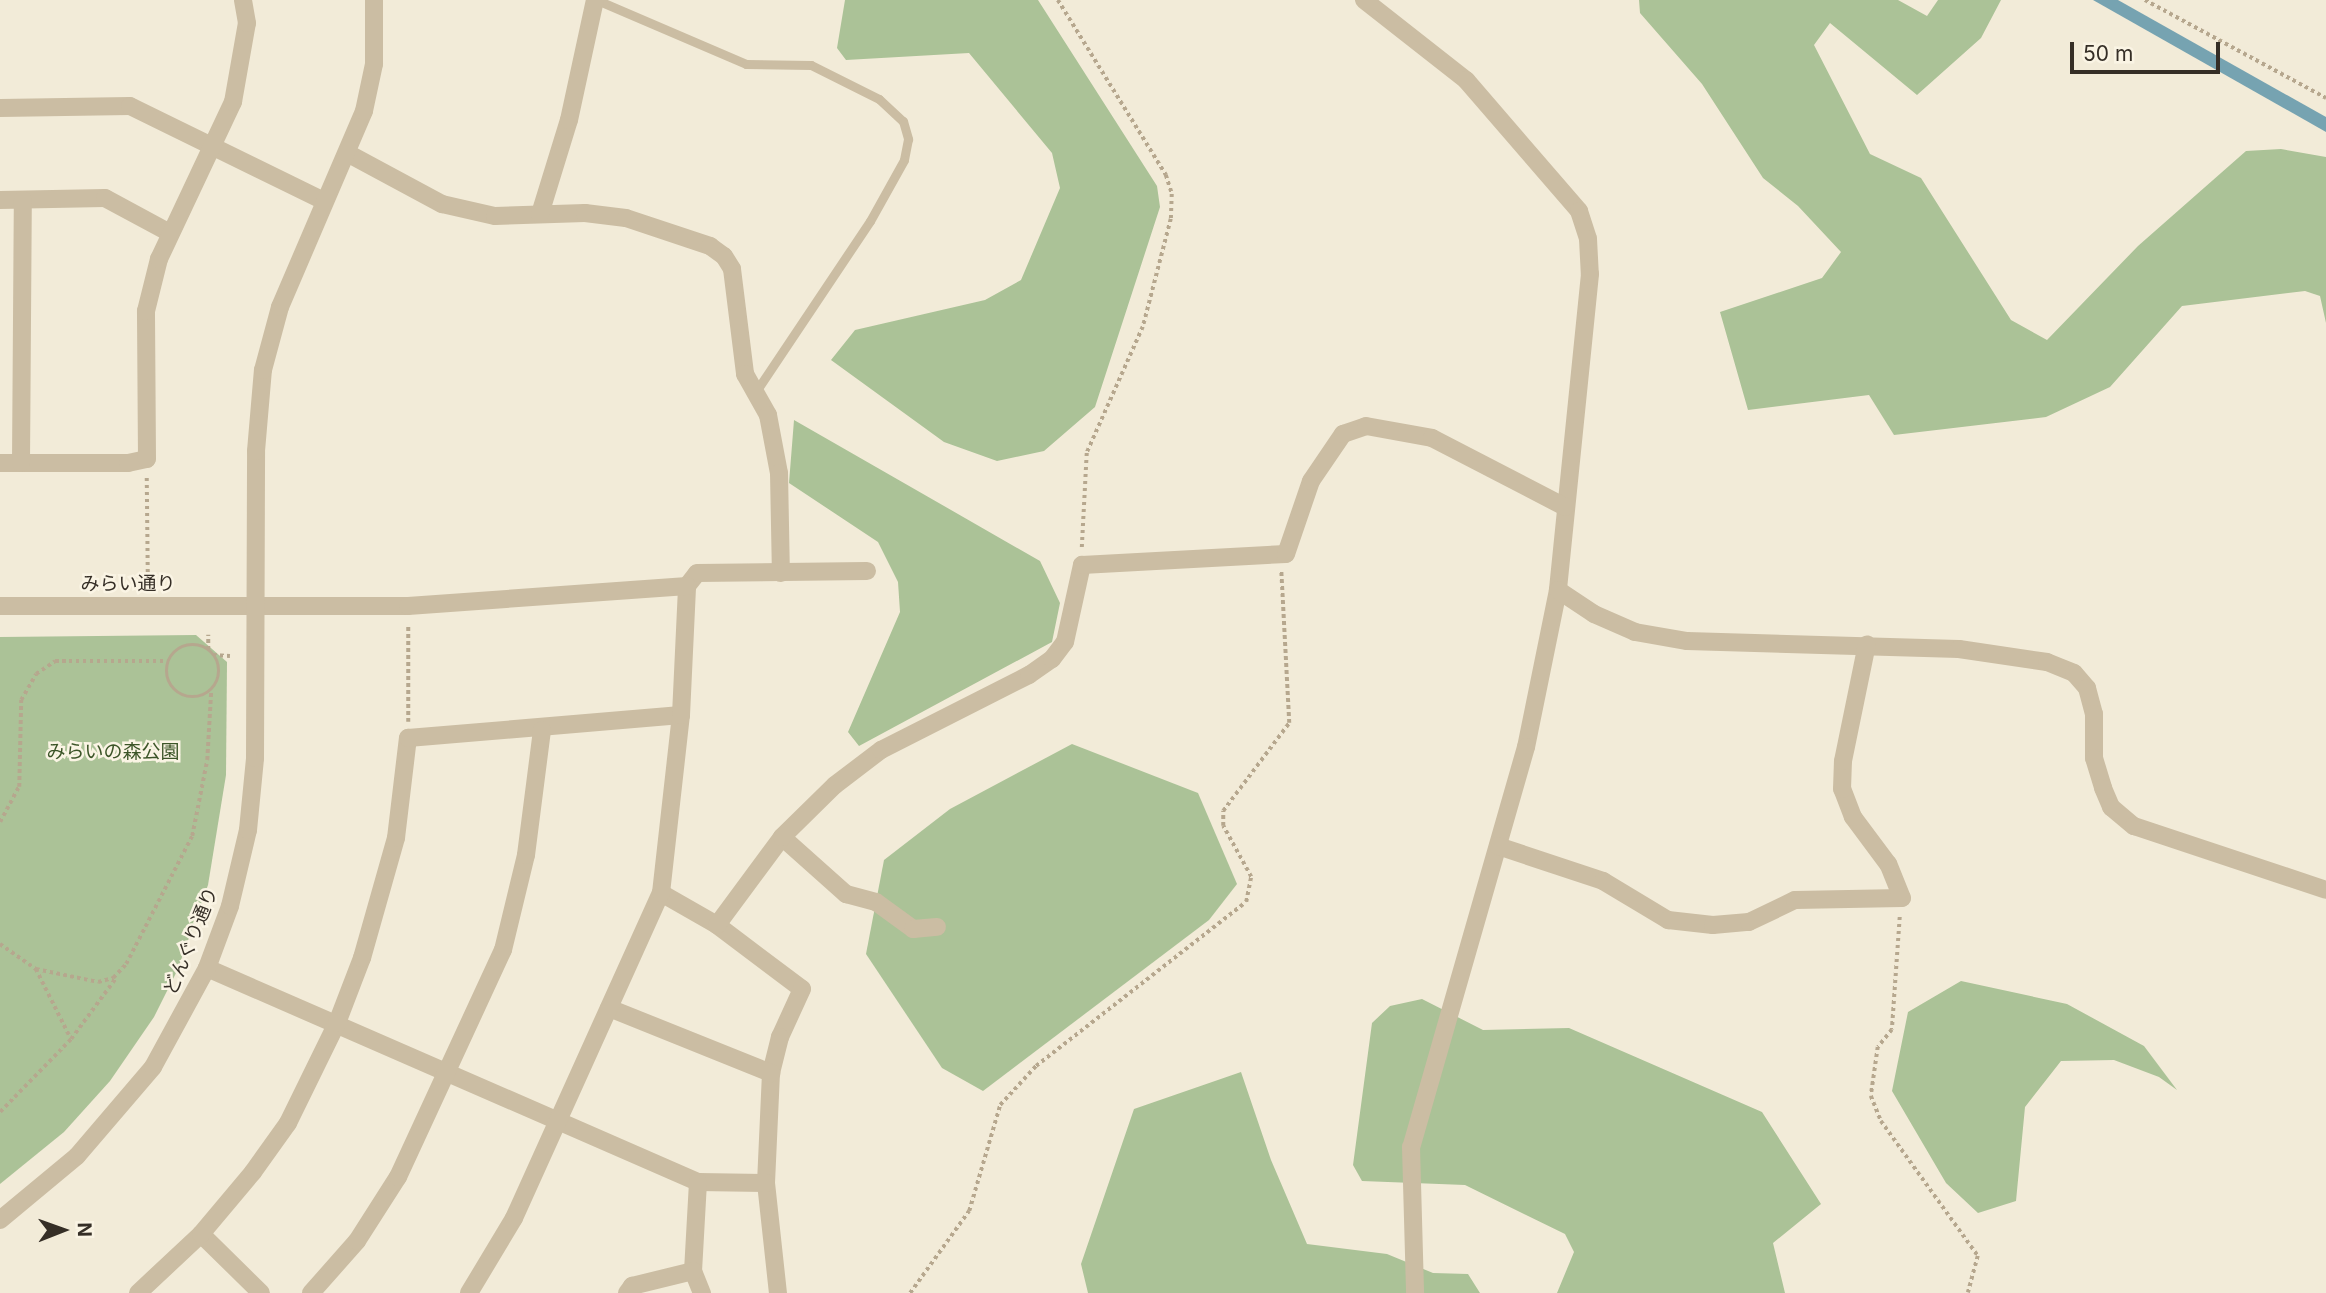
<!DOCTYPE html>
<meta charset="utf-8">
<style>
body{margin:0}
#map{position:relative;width:2326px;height:1293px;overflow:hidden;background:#f2ebd8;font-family:Inter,"Noto Sans JP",sans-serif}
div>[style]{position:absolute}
.green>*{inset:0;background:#abc297}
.water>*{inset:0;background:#76a3b1}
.path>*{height:3.5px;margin-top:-1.75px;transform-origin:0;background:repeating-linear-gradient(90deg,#b6a78e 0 3.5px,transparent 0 7px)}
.path>.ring{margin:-1.75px;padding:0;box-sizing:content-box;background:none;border:3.5px solid #b6a78e;border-radius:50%}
.service>*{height:9px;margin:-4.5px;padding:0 4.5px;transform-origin:4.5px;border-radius:4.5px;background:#cbbda3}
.minor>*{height:18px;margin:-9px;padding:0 9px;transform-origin:9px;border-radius:9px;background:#cbbda3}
.tertiary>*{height:18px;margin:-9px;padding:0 9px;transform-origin:9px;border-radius:9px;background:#cbbda3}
span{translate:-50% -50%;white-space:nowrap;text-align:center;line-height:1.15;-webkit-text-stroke:5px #faf4e4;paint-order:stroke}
.street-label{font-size:19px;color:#352e26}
.park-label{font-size:19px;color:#3c5528}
.north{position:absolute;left:28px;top:1195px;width:70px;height:70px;-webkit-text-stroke:5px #faf4e4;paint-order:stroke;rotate:89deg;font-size:19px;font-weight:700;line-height:28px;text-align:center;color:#352e26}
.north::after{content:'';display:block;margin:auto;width:24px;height:32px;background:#352e26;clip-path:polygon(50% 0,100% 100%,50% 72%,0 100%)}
.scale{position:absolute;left:2070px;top:42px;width:150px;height:32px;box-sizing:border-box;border:4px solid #352e26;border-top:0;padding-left:9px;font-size:21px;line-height:24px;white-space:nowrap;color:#352e26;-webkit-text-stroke:5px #faf4e4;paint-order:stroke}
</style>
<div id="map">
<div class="green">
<div style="clip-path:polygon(845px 0,1038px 0,1157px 186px,1160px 207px,1095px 407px,1044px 451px,997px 461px,944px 442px,831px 360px,855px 330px,985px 300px,1021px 280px,1060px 188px,1052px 153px,969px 53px,846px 60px,837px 48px)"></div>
<div style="clip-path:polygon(1639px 0,1898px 0,1927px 16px,1938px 0,2001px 0,1981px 38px,1917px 95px,1830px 23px,1814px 45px,1870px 154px,1921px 178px,2011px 320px,2047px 340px,2138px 246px,2246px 151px,2281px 149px,2326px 157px,2326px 323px,2320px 296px,2305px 291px,2182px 306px,2110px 387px,2046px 417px,1894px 435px,1869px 395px,1748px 410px,1720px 312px,1822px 278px,1841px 252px,1798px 206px,1763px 178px,1702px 84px,1640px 13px)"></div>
<div style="clip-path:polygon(794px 420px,1040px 561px,1060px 603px,1052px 642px,859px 746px,848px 732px,900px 612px,898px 582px,878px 542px,789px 483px)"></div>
<div style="clip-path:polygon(196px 635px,227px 662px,226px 775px,208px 885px,177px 971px,154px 1017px,110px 1081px,64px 1132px,0 1184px,0 637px)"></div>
<div style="clip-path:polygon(1072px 744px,1198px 793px,1237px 884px,1209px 920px,983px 1091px,942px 1068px,866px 954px,884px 860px,950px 809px)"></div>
<div style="clip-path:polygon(1961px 981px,2067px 1004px,2144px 1046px,2177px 1090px,2159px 1077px,2114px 1060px,2061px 1061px,2025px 1107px,2016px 1201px,1978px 1213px,1946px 1183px,1892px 1091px,1908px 1012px)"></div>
<div style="clip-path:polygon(1422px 999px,1483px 1030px,1569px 1028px,1762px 1112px,1821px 1204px,1773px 1243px,1785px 1293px,1557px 1293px,1574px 1252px,1565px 1234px,1465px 1185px,1362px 1181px,1353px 1165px,1372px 1023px,1390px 1006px)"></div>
<div style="clip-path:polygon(1241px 1072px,1271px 1160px,1307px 1244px,1387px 1254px,1433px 1273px,1468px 1274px,1480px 1293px,1088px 1293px,1081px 1264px,1134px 1109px)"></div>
</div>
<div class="water">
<div style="clip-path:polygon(2093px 0,2118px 0,2326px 117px,2326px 132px)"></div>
</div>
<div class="path">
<div style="left:1058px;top:0;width:206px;rotate:58.3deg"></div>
<div style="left:1166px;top:175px;width:20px;rotate:72deg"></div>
<div style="left:1172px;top:194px;width:25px;rotate:92deg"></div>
<div style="left:1171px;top:219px;width:112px;rotate:104.5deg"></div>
<div style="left:1143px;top:327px;width:138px;rotate:114deg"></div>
<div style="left:1087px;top:453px;width:96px;rotate:93deg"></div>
<div style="left:2145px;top:0;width:206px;rotate:28.4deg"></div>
<div style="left:147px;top:478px;width:102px;rotate:89.4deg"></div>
<div class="ring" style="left:167px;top:645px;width:48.5px;height:48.5px"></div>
<div style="left:208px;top:650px;width:15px;rotate:-90deg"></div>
<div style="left:213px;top:655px;width:17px;rotate:3deg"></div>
<div style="left:408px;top:722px;width:96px;rotate:-90deg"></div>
<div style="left:0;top:822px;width:40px;rotate:-62deg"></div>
<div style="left:19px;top:787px;width:87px;rotate:-88.7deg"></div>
<div style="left:21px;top:700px;width:30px;rotate:-60deg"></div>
<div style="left:36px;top:674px;width:23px;rotate:-34deg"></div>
<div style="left:55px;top:661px;width:113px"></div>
<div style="left:1900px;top:917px;width:113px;rotate:94deg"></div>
<div style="left:1892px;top:1030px;width:22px;rotate:129deg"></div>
<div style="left:1878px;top:1047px;width:49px;rotate:98.1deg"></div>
<div style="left:1871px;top:1096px;width:27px;rotate:68deg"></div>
<div style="left:1881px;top:1121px;width:166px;rotate:54.3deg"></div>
<div style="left:1978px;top:1256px;width:38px;rotate:105deg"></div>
<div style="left:0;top:944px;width:44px;rotate:34.8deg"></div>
<div style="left:36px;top:969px;width:63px;rotate:11.8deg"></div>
<div style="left:98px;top:982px;width:16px;rotate:-15deg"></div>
<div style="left:113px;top:978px;width:19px;rotate:-47deg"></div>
<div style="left:126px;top:964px;width:144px;rotate:-62.7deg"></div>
<div style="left:192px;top:836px;width:77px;rotate:-78.8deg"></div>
<div style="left:207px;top:760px;width:70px;rotate:-86.7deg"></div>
<div style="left:36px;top:969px;width:78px;rotate:63.4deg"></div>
<div style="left:71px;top:1039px;width:76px;rotate:-53.6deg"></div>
<div style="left:0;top:1112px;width:102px;rotate:-45.8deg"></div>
<div style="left:910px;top:1293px;width:101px;rotate:-54.3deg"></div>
<div style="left:969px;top:1211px;width:110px;rotate:-73.7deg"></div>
<div style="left:1000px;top:1105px;width:53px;rotate:-47.3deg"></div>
<div style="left:1036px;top:1066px;width:266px;rotate:-38deg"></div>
<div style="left:1246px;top:902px;width:25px;rotate:-79deg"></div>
<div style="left:1251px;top:877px;width:58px;rotate:-118.8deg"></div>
<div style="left:1223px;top:826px;width:15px;rotate:-90deg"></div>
<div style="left:1223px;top:811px;width:110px;rotate:-53.1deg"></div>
<div style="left:1289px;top:723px;width:152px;rotate:-93deg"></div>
</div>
<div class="service">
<div style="left:597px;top:0;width:162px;rotate:23.2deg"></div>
<div style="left:746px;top:64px;width:65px;rotate:0.9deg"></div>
<div style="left:811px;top:65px;width:76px;rotate:26.6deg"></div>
<div style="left:879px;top:99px;width:33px;rotate:43deg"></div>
<div style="left:903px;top:121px;width:19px;rotate:74deg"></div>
<div style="left:908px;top:139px;width:21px;rotate:101deg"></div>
<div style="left:904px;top:160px;width:70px;rotate:119.1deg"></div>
<div style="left:870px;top:221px;width:207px;rotate:123.8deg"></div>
</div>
<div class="minor">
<div style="left:1364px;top:0;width:130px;rotate:38.1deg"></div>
<div style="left:1466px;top:80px;width:173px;rotate:49.2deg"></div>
<div style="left:1579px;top:211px;width:29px;rotate:72deg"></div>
<div style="left:1588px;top:239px;width:35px;rotate:87deg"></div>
<div style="left:1590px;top:274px;width:318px;rotate:95.8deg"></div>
<div style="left:1558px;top:590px;width:160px;rotate:101.5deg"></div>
<div style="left:1526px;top:747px;width:416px;rotate:106deg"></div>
<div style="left:1411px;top:1147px;width:146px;rotate:88.4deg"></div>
<div style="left:0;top:108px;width:130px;rotate:-0.9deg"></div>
<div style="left:130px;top:106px;width:216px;rotate:26.1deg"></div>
<div style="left:349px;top:154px;width:106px;rotate:28.3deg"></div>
<div style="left:442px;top:204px;width:54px;rotate:12.8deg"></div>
<div style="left:495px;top:216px;width:90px;rotate:-1.9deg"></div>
<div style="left:585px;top:213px;width:41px;rotate:7deg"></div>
<div style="left:626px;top:218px;width:89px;rotate:18.4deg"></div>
<div style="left:710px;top:246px;width:17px;rotate:36deg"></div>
<div style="left:724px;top:256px;width:15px;rotate:58deg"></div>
<div style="left:732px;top:269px;width:106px;rotate:82.9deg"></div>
<div style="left:745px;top:374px;width:47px;rotate:60.7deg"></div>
<div style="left:768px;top:415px;width:59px;rotate:79.3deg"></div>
<div style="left:779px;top:473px;width:100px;rotate:88.9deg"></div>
<div style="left:0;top:200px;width:105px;rotate:-1.1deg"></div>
<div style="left:105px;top:198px;width:74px;rotate:28.3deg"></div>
<div style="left:540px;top:214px;width:98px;rotate:-72.9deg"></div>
<div style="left:569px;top:120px;width:123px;rotate:-77.8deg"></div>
<div style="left:0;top:463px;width:128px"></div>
<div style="left:128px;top:463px;width:19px;rotate:-12deg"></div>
<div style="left:147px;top:459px;width:148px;rotate:-90.4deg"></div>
<div style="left:146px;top:311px;width:54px;rotate:-76deg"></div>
<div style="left:159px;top:259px;width:174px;rotate:-64.8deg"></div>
<div style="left:233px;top:102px;width:80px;rotate:-80deg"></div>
<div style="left:247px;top:23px;width:23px;rotate:-100deg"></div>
<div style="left:21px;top:463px;width:263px;rotate:-89.6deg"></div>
<div style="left:1558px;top:590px;width:43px;rotate:33.7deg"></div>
<div style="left:1594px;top:614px;width:45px;rotate:23.7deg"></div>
<div style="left:1635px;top:632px;width:53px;rotate:9.8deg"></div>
<div style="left:1687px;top:641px;width:272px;rotate:1.7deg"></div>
<div style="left:1959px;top:649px;width:89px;rotate:8.4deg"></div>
<div style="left:2047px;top:662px;width:29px;rotate:22deg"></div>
<div style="left:2074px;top:673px;width:20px;rotate:49deg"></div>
<div style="left:2087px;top:688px;width:27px;rotate:75deg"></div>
<div style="left:2094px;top:714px;width:44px;rotate:90deg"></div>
<div style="left:2094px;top:758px;width:31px;rotate:73deg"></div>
<div style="left:2103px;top:788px;width:21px;rotate:67deg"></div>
<div style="left:2111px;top:807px;width:30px;rotate:40deg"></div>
<div style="left:2134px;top:826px;width:202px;rotate:18.4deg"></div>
<div style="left:782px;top:837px;width:86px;rotate:41.7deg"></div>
<div style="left:846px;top:894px;width:31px;rotate:15deg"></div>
<div style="left:876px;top:902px;width:46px;rotate:36.1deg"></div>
<div style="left:913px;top:929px;width:24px;rotate:-5deg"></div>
<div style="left:1498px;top:846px;width:111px;rotate:18.4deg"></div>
<div style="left:1603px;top:881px;width:76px;rotate:31deg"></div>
<div style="left:1668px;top:920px;width:45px;rotate:6.3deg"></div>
<div style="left:1713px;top:925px;width:36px;rotate:-5deg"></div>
<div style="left:1749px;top:922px;width:51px;rotate:-25.6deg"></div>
<div style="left:1795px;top:900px;width:107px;rotate:-1.1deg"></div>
<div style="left:1902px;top:898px;width:37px;rotate:-112deg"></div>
<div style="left:1888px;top:864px;width:59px;rotate:-126.7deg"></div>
<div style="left:1853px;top:817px;width:30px;rotate:-111deg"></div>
<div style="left:1842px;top:789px;width:28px;rotate:-88deg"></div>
<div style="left:1843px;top:761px;width:119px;rotate:-78.4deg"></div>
<div style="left:661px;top:893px;width:64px;rotate:29.7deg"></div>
<div style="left:717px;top:925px;width:106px;rotate:37deg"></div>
<div style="left:802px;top:989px;width:53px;rotate:114.6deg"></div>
<div style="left:780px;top:1037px;width:37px;rotate:104deg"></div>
<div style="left:771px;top:1073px;width:110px;rotate:92.6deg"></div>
<div style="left:766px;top:1183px;width:111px;rotate:83.8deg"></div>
<div style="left:717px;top:925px;width:109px;rotate:-53.5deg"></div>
<div style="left:782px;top:837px;width:74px;rotate:-44.5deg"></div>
<div style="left:835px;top:785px;width:58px;rotate:-37.3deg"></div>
<div style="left:881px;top:750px;width:166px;rotate:-26.9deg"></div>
<div style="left:1029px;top:675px;width:28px;rotate:-35deg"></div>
<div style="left:1052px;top:659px;width:21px;rotate:-53deg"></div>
<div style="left:1065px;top:642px;width:79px;rotate:-77.6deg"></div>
<div style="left:1082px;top:565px;width:204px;rotate:-3.1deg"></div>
<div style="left:1286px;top:554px;width:77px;rotate:-71.1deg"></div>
<div style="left:1311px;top:481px;width:57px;rotate:-55.8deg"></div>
<div style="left:1343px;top:434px;width:24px;rotate:-19deg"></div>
<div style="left:1366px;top:426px;width:67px;rotate:10.3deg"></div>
<div style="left:1432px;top:438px;width:150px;rotate:27.4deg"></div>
<div style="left:207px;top:968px;width:536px;rotate:23.55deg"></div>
<div style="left:698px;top:1182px;width:68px;rotate:0.8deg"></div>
<div style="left:609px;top:1008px;width:175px;rotate:21.9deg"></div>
<div style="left:698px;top:1182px;width:89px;rotate:93.2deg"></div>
<div style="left:693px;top:1271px;width:24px;rotate:68deg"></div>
<div style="left:201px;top:1234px;width:84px;rotate:44.5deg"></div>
<div style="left:138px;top:1293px;width:86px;rotate:-43.1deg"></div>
<div style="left:201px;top:1234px;width:81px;rotate:-50deg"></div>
<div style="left:253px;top:1172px;width:60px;rotate:-54.5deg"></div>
<div style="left:288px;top:1123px;width:111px;rotate:-63.9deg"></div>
<div style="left:337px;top:1023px;width:70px;rotate:-69deg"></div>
<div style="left:362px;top:958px;width:125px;rotate:-74.2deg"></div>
<div style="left:396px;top:838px;width:101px;rotate:-83.2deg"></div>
<div style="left:408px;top:738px;width:274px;rotate:-4.8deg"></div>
<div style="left:311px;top:1293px;width:69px;rotate:-48.5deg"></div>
<div style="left:357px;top:1241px;width:76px;rotate:-57.4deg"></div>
<div style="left:398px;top:1177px;width:250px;rotate:-65.2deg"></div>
<div style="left:503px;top:950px;width:98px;rotate:-76.4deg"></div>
<div style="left:526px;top:855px;width:126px;rotate:-82.7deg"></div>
<div style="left:469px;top:1293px;width:87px;rotate:-59deg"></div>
<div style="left:514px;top:1218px;width:357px;rotate:-65.7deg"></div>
<div style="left:661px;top:893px;width:179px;rotate:-83.6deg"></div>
<div style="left:681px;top:715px;width:129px;rotate:-87.3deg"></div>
<div style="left:687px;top:586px;width:16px;rotate:-52deg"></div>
<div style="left:697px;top:573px;width:170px;rotate:-0.7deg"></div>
<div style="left:627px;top:1293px;width:9px;rotate:-54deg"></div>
<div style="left:632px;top:1286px;width:63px;rotate:-13.8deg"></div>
</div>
<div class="tertiary">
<div style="left:0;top:606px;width:408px"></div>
<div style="left:408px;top:606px;width:280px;rotate:-4.1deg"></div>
<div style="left:0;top:1220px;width:100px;rotate:-39.7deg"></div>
<div style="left:77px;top:1156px;width:117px;rotate:-49.5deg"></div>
<div style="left:153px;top:1067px;width:113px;rotate:-61.4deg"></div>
<div style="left:207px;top:968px;width:66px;rotate:-69.6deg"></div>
<div style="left:230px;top:906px;width:78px;rotate:-76.7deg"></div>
<div style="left:248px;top:830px;width:72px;rotate:-84.4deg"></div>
<div style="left:255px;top:758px;width:307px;rotate:-89.8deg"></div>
<div style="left:256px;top:451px;width:81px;rotate:-85.1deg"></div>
<div style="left:263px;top:370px;width:65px;rotate:-74.9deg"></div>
<div style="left:280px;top:307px;width:213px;rotate:-66.8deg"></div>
<div style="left:364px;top:111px;width:48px;rotate:-78deg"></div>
<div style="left:374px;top:64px;width:64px;rotate:-90deg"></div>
</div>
<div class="street-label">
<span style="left:128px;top:584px">みらい通り</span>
<span style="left:191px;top:941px;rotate:-68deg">どんぐり通り</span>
</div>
<div class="park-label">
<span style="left:113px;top:752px">みらいの森公園</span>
</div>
<div class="north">N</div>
<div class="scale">50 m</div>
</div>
